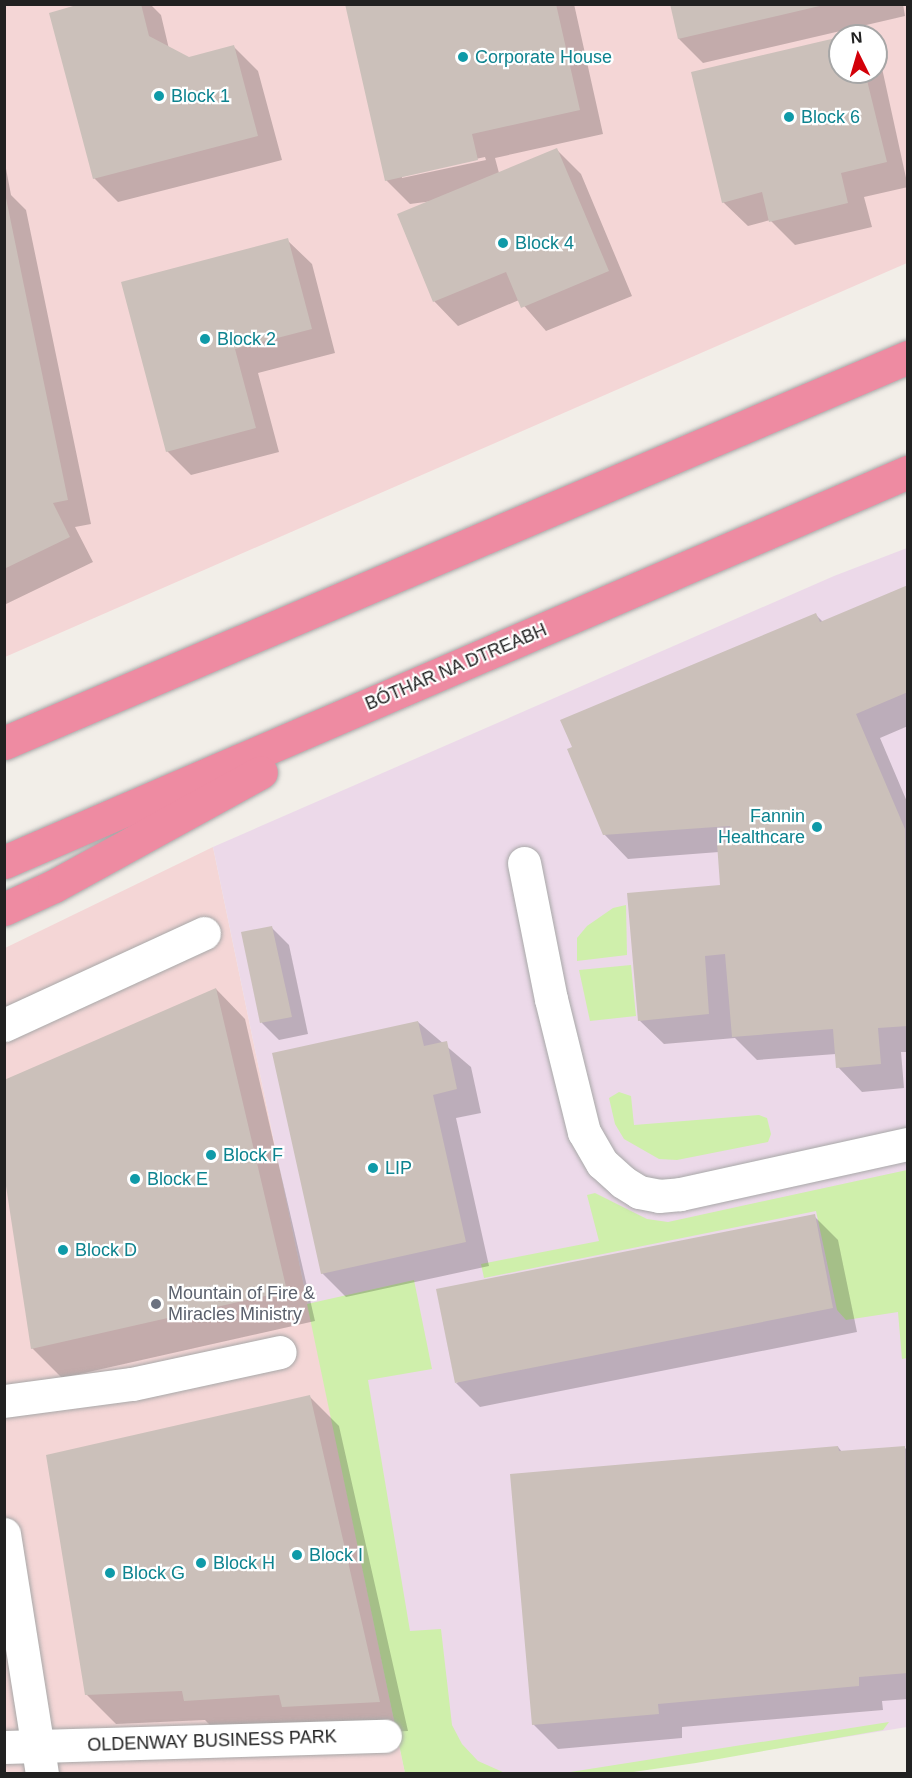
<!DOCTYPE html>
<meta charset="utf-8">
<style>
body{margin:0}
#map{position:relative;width:912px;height:1778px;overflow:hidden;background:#f2eee8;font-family:Helvetica,sans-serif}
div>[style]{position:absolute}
.commercial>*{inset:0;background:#f4d6d6}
.industrial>*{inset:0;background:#ecd9e9}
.grass>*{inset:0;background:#cfefab}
.shadow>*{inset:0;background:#0003}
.building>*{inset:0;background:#cbc0ba}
.roads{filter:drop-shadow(0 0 2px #a8a8a8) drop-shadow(0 0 2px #a8a8a8)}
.minor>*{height:33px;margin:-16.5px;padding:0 16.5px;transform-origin:16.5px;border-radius:16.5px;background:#fff}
.highway>*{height:33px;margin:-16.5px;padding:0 16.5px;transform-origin:16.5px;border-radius:16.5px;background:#ee8ba2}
.dots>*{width:16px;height:16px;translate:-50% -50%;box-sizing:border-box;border:3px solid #fff;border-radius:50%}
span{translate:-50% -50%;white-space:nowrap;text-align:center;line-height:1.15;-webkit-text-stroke:4.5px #fff;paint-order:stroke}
.culture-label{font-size:18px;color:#0d838f}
.left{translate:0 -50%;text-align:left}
.right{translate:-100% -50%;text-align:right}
.street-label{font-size:18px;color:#212121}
.worship-label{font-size:18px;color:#5b616d}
.frame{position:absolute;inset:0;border:6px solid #212121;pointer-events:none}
.north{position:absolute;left:828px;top:24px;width:60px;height:60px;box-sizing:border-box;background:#fff;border:2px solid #a6a6a6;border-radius:50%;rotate:355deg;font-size:16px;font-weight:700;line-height:24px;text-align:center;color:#212121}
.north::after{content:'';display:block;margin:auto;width:21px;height:27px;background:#d30009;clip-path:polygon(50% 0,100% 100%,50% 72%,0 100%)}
</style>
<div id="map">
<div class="commercial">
<div style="clip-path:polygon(evenodd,5px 5px,907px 5px,907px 263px,5px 657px,5px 5px,840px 36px,876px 36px,876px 72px,840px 72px,840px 36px)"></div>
<div style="clip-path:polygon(213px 847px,405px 1773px,5px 1774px,5px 948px)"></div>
</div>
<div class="industrial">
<div style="clip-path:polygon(907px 548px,907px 1727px,626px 1773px,405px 1773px,213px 847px,834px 576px)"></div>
</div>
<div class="grass">
<div style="clip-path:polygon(626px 905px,627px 955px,577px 961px,577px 938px,587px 926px,613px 908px)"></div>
<div style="clip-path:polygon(631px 965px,636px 1016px,590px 1021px,579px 970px)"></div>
<div style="clip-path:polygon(619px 1092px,631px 1096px,634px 1125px,759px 1115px,767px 1118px,771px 1134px,768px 1142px,677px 1160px,659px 1159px,624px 1139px,615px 1124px,609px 1098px)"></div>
<div style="clip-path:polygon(907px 1170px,907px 1358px,902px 1359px,898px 1312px,846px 1320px,837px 1310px,816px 1211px,484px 1278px,481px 1264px,599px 1241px,587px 1195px,595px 1193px,647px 1219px,668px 1222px)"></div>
<div style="clip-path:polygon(414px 1280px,432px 1369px,368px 1380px,410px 1631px,441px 1629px,452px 1725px,462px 1744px,478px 1761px,505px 1773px,405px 1773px,307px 1304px)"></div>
<div style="clip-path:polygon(889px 1722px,883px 1730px,696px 1763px,626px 1773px,564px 1773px)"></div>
</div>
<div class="shadow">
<div style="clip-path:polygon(85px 4px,150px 4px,161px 15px,169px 49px,189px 59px,234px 47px,258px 71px,282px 160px,118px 202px,94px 178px)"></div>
<div style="clip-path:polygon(evenodd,347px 4px,574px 4px,603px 134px,495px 158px,499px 173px,557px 150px,581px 174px,632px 296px,546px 331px,519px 300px,458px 326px,434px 301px,433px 201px,410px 204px,386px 180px,347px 4px,485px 157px,486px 160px,402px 178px,402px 175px,485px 157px)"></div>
<div style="clip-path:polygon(671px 4px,903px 4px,905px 16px,703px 63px,679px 39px)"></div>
<div style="clip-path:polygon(840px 39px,840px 72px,876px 72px,876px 55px,880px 59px,908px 187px,864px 197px,872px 227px,795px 245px,770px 220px,748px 226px,723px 202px)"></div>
<div style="clip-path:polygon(4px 158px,11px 195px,26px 210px,91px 524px,75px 527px,93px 562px,4px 605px)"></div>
<div style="clip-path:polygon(287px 240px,312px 264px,335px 353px,258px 373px,279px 452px,191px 475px,167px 451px)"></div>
<div style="clip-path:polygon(908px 587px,908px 726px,880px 738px,908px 804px,908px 1052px,901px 1052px,904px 1088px,862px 1092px,838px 1067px,836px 1054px,757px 1060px,735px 1038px,664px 1044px,639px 1020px,722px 887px,719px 852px,628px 859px,604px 834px,815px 614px,823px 622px)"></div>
<div style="clip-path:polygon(272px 928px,289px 945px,308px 1034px,279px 1040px,262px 1023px,243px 934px)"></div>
<div style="clip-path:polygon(216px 989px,245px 1019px,315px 1321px,62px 1378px,32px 1348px)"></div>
<div style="clip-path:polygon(418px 1022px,471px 1067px,481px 1113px,456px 1118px,489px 1266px,346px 1297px,322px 1273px)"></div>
<div style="clip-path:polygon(814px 1216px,838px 1240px,857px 1332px,480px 1407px,456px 1383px)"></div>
<div style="clip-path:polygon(309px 1396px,339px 1426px,408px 1731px,313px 1736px,215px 1730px,205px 1720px,116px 1724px,86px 1694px)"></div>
<div style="clip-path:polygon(838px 1447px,843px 1453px,904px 1447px,908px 1451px,908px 1699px,882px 1701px,883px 1710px,682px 1727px,682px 1738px,558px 1749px,533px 1724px)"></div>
</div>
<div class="building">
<div style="clip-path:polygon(80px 4px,141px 4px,149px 36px,189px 57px,234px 45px,258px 136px,93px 179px,49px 13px)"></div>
<div style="clip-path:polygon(345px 4px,556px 4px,580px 110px,472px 134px,478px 160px,385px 181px)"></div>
<div style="clip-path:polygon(670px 4px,824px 4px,824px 5px,678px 39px)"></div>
<div style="clip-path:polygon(840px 37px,840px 72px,865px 72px,887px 162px,841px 173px,848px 203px,769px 222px,762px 192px,722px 203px,691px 72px)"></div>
<div style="clip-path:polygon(557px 148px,609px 271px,521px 308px,506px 272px,433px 302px,397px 214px)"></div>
<div style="clip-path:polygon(6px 198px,68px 500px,53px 503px,70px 537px,4px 569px)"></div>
<div style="clip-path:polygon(288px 238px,312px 329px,235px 349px,256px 428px,166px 452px,121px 282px)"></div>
<div style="clip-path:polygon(908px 585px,908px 692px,856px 714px,905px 829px,908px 1026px,878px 1028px,881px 1064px,836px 1068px,833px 1029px,732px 1037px,725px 954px,705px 956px,709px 1014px,638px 1021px,627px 893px,720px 885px,717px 843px,736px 841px,730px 826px,603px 835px,567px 749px,572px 747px,560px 720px,816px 613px,820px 622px)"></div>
<div style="clip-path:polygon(272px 926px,292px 1017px,260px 1023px,241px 932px)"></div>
<div style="clip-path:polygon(216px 988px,287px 1291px,31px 1349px,4px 1173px,4px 1080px)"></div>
<div style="clip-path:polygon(418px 1021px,424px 1046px,447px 1041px,457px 1089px,433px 1095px,466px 1242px,321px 1274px,272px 1053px)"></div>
<div style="clip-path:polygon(815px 1214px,833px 1308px,455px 1383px,436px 1289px)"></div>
<div style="clip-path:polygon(310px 1395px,380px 1702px,282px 1707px,279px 1695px,184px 1701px,182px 1691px,85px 1695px,46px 1455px)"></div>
<div style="clip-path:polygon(838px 1446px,839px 1451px,905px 1446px,908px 1673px,859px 1677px,859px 1686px,658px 1704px,659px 1714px,532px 1725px,510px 1474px)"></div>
</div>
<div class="roads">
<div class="minor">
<div style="left:524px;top:863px;width:139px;rotate:78.8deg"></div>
<div style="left:551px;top:999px;width:137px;rotate:76.1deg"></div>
<div style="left:584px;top:1132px;width:36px;rotate:60deg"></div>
<div style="left:602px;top:1163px;width:28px;rotate:42deg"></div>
<div style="left:623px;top:1182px;width:19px;rotate:32deg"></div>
<div style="left:639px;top:1192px;width:20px;rotate:11deg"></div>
<div style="left:659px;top:1196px;width:21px;rotate:-5deg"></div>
<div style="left:680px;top:1194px;width:233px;rotate:-12.4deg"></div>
<div style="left:4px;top:1025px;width:220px;rotate:-24.7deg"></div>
<div style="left:4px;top:1401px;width:129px;rotate:-7.6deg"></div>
<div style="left:132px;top:1384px;width:151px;rotate:-12.2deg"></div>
<div style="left:4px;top:1534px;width:243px;rotate:81deg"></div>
<div style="left:4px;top:1747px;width:381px;rotate:-1.7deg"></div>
</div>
<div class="highway">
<div style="left:4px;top:743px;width:983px;rotate:-23.12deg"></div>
<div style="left:4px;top:862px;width:985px;rotate:-23.34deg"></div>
<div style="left:4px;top:909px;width:55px;rotate:-24.7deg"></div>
<div style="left:54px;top:886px;width:236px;rotate:-28.8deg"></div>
</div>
</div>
<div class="dots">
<div style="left:463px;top:57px;background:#0f9aa8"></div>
<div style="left:159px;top:96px;background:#0f9aa8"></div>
<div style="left:789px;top:117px;background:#0f9aa8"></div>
<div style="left:503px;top:243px;background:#0f9aa8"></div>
<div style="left:205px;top:339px;background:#0f9aa8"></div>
<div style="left:817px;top:827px;background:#0f9aa8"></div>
<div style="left:211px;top:1155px;background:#0f9aa8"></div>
<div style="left:373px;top:1168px;background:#0f9aa8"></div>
<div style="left:135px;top:1179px;background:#0f9aa8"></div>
<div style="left:63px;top:1250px;background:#0f9aa8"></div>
<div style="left:156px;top:1304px;background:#6b7280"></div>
<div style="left:297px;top:1555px;background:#0f9aa8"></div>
<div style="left:201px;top:1563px;background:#0f9aa8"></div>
<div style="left:110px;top:1573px;background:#0f9aa8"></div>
</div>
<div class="culture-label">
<span class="left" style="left:475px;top:57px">Corporate House</span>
<span class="left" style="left:171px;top:96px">Block 1</span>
<span class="left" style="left:801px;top:117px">Block 6</span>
<span class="left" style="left:515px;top:243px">Block 4</span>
<span class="left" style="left:217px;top:339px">Block 2</span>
<span class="right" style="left:805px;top:827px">Fannin<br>Healthcare</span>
<span class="left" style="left:223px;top:1155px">Block F</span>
<span class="left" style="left:385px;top:1168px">LIP</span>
<span class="left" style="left:147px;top:1179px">Block E</span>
<span class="left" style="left:75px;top:1250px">Block D</span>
<span class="left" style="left:309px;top:1555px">Block I</span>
<span class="left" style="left:213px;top:1563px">Block H</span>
<span class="left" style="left:122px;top:1573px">Block G</span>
</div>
<div class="street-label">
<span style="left:456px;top:667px;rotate:-23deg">BÓTHAR NA DTREABH</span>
<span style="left:212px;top:1741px;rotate:-2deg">OLDENWAY BUSINESS PARK</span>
</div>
<div class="worship-label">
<span class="left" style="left:168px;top:1304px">Mountain of Fire &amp;<br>Miracles Ministry</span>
</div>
<div class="frame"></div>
<div class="north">N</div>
</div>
